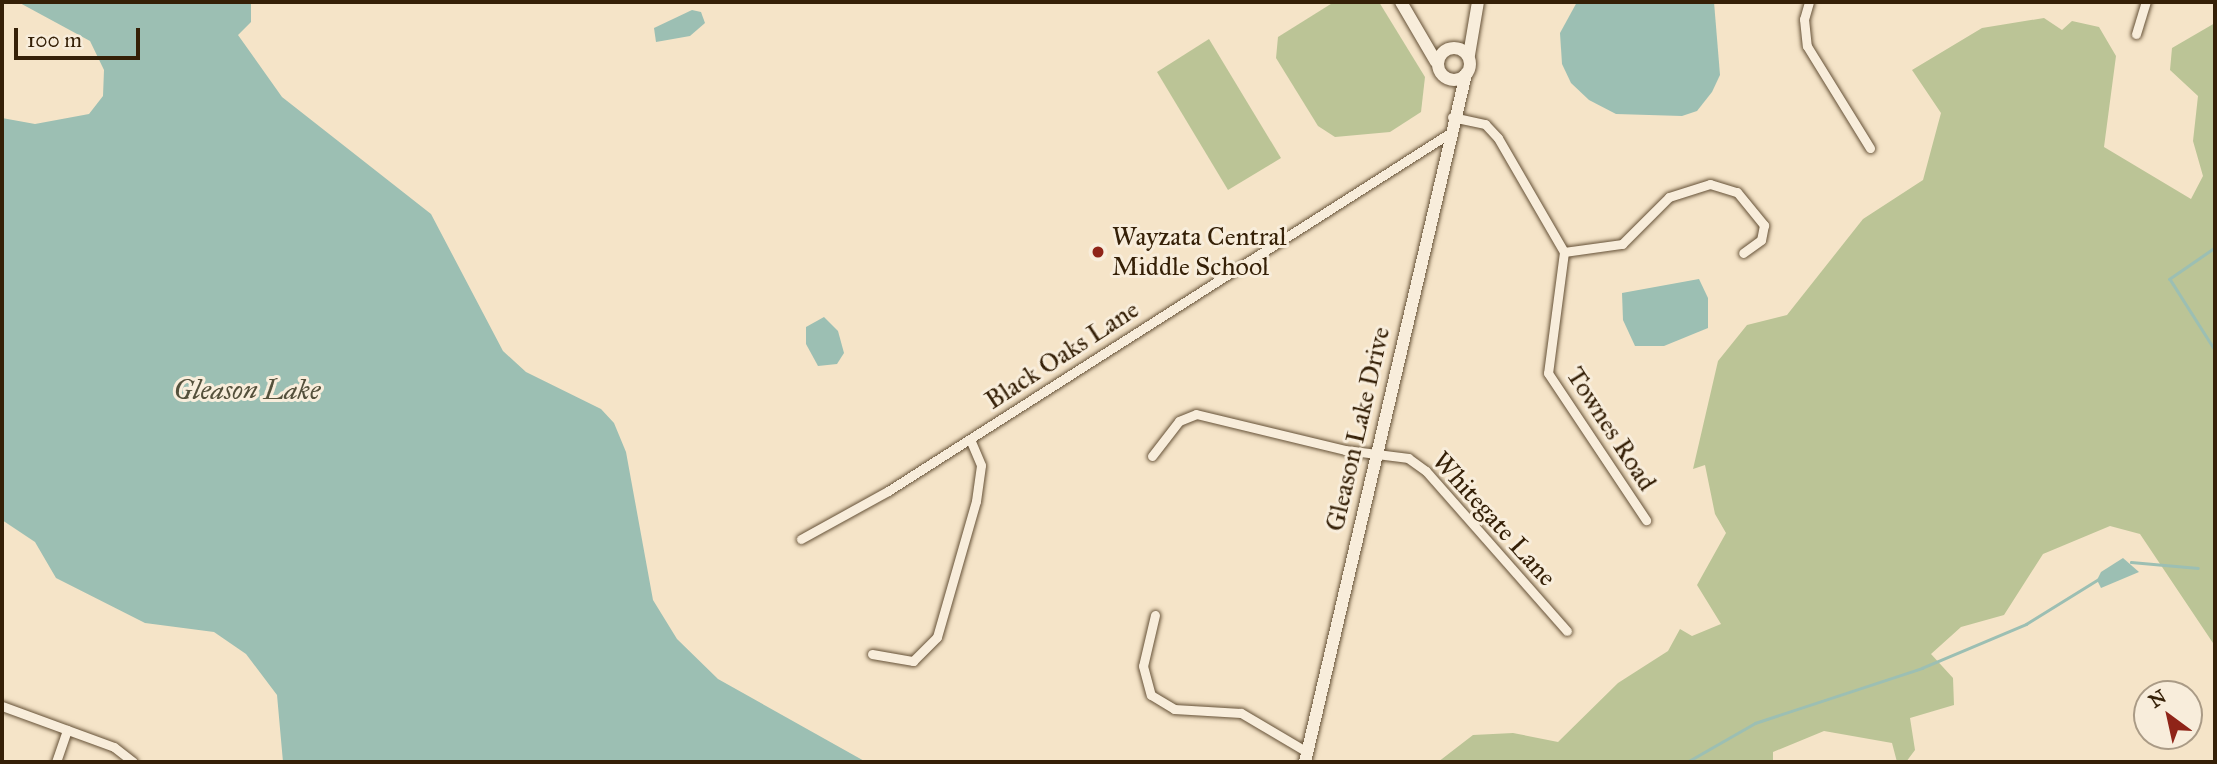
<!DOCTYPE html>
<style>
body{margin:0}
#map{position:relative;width:2217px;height:764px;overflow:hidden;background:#f5e4c8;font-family:"IM FELL Great Primer",serif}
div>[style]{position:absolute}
.green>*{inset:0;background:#bbc496}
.water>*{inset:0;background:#9cbfb3}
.stream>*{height:2.5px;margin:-1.25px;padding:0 1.25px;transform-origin:1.25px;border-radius:1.25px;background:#9cbfb3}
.roads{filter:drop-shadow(0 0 2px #655137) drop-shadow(0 0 2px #655137)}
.street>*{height:9px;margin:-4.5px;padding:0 4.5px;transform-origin:4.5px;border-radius:4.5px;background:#f8eddb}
.secondary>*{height:12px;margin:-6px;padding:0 6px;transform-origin:6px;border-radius:6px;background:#f8eddb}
.secondary>.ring{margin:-6px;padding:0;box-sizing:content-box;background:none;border:12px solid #f8eddb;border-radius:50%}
.dots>*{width:19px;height:19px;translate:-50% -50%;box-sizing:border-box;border:4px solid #f8eddb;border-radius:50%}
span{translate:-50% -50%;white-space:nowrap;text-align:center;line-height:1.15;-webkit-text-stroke:6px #f8eddb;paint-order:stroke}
.poi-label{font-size:26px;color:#352007}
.left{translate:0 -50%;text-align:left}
.street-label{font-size:26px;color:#352007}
.water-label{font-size:28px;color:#54503b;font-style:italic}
.frame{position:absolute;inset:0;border:4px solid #352007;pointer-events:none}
.north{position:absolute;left:2133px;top:680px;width:70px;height:70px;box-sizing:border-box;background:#f8eddb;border:2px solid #aa9b86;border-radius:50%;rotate:327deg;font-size:19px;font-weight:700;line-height:28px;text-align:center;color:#352007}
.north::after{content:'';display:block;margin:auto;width:24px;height:32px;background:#8f2418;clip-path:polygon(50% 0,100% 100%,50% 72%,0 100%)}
.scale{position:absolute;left:14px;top:28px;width:126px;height:32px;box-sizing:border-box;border:4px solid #352007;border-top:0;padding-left:9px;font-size:21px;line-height:24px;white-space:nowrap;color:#352007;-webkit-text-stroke:5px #f8eddb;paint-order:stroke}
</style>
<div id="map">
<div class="green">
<div style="clip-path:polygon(1334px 2px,1379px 2px,1425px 77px,1421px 112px,1390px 132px,1335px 137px,1318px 126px,1276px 58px,1278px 37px)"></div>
<div style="clip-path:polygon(2044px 18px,2062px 30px,2072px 21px,2099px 27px,2116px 56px,2104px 147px,2191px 199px,2203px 176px,2193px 141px,2198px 96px,2170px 70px,2172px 48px,2215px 23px,2215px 646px,2140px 534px,2110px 526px,2043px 554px,2004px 615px,1961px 627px,1931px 654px,1953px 678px,1954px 705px,1910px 718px,1915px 750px,1906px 762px,1897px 762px,1892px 743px,1824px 731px,1773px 752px,1773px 762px,1438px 762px,1473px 735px,1513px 733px,1558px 742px,1618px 683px,1668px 651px,1680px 629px,1692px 636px,1721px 624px,1697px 585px,1726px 533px,1715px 514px,1705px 465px,1693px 469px,1718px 361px,1747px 325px,1787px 315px,1863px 219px,1923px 180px,1941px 113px,1912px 70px,1982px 28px)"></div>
<div style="clip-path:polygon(1209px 39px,1281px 158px,1228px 190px,1157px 72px)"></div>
</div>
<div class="water">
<div style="clip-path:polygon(18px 2px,251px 2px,251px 22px,238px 35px,282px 97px,431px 214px,503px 351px,526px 372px,601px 409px,614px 423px,626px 452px,653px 600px,677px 639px,718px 679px,866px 762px,283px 762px,277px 695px,246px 654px,214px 632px,145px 623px,56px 578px,35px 542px,2px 520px,2px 118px,35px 124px,89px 114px,103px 96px,104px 70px,90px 41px)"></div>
<div style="clip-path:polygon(1577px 2px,1714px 2px,1720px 75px,1712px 92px,1697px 111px,1682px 116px,1616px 114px,1589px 100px,1571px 83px,1562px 64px,1560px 33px)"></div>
<div style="clip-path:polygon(692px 10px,701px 12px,705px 23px,690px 36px,656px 42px,654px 28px)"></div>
<div style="clip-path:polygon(1699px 279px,1708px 298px,1708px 328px,1664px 346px,1635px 346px,1623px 320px,1622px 293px)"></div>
<div style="clip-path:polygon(824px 317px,838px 331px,844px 353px,837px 364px,818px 366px,806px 344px,806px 327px)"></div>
<div style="clip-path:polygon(2123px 558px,2139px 572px,2101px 588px,2097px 580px,2101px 572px)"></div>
</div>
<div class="stream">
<div style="left:2215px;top:248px;width:55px;rotate:145.4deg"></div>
<div style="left:2170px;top:279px;width:84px;rotate:57.6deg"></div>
<div style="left:2131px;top:562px;width:67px;rotate:5.1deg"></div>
<div style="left:1687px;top:762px;width:78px;rotate:-29.8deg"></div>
<div style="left:1755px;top:723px;width:176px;rotate:-18.2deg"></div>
<div style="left:1922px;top:668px;width:113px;rotate:-22.9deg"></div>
<div style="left:2026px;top:624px;width:84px;rotate:-31.8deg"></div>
</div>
<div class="roads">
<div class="street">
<div style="left:1809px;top:2px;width:18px;rotate:106deg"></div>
<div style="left:1804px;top:19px;width:27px;rotate:84deg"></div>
<div style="left:1807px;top:46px;width:120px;rotate:58.3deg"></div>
<div style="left:2136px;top:34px;width:34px;rotate:-73deg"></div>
<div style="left:1452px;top:117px;width:34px;rotate:12deg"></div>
<div style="left:1485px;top:124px;width:19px;rotate:47deg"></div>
<div style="left:1498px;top:138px;width:132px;rotate:59.9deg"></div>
<div style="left:1564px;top:252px;width:122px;rotate:97.5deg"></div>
<div style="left:1548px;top:373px;width:177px;rotate:56.3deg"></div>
<div style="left:1564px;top:252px;width:59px;rotate:-7.9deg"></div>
<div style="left:1622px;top:244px;width:66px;rotate:-45deg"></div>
<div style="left:1669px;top:197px;width:43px;rotate:-17.6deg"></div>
<div style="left:1710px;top:184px;width:28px;rotate:17deg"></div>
<div style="left:1737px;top:192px;width:43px;rotate:50.7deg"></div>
<div style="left:1764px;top:225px;width:15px;rotate:101deg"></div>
<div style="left:1761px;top:240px;width:22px;rotate:144deg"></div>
<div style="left:1152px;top:456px;width:44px;rotate:-52.4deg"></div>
<div style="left:1179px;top:421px;width:18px;rotate:-22deg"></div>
<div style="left:1196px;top:414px;width:153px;rotate:13.6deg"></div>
<div style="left:1345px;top:450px;width:64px;rotate:7.2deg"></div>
<div style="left:1408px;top:458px;width:22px;rotate:36deg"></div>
<div style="left:1426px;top:471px;width:213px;rotate:48.6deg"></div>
<div style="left:801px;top:539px;width:99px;rotate:-28.9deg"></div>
<div style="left:888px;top:491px;width:666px;rotate:-32.5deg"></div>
<div style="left:1155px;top:615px;width:52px;rotate:103.2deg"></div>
<div style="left:1143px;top:666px;width:30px;rotate:75deg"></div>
<div style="left:1151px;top:695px;width:27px;rotate:31deg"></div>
<div style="left:1174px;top:709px;width:67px;rotate:3.4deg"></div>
<div style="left:1241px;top:713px;width:77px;rotate:30.6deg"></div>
<div style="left:872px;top:654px;width:42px;rotate:9.7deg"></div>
<div style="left:913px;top:661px;width:34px;rotate:-45deg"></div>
<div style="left:937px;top:637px;width:141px;rotate:-74deg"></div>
<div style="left:976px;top:501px;width:36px;rotate:-82deg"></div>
<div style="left:981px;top:465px;width:28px;rotate:-113deg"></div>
<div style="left:2px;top:706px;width:119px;rotate:20.1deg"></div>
<div style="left:114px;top:747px;width:24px;rotate:38deg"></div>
<div style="left:56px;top:762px;width:34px;rotate:-71deg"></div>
</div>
<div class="secondary">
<div style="left:1401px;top:2px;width:69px;rotate:59.7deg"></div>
<div class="ring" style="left:1438px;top:48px;width:20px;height:20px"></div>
<div style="left:1469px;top:55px;width:54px;rotate:-80.4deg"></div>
<div style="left:1305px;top:762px;width:707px;rotate:-76.83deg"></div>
</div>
</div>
<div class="dots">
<div style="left:1098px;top:252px;background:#8f2418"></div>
</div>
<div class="poi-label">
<span class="left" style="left:1112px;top:252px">Wayzata Central<br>Middle School</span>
</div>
<div class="street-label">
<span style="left:1062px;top:355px;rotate:-33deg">Black Oaks Lane</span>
<span style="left:1358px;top:429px;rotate:-77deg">Gleason Lake Drive</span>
<span style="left:1611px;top:429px;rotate:57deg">Townes Road</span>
<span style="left:1494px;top:519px;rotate:48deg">Whitegate Lane</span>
</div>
<div class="water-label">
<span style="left:247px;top:390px">Gleason Lake</span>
</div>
<div class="frame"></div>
<div class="north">N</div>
<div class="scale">100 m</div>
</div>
